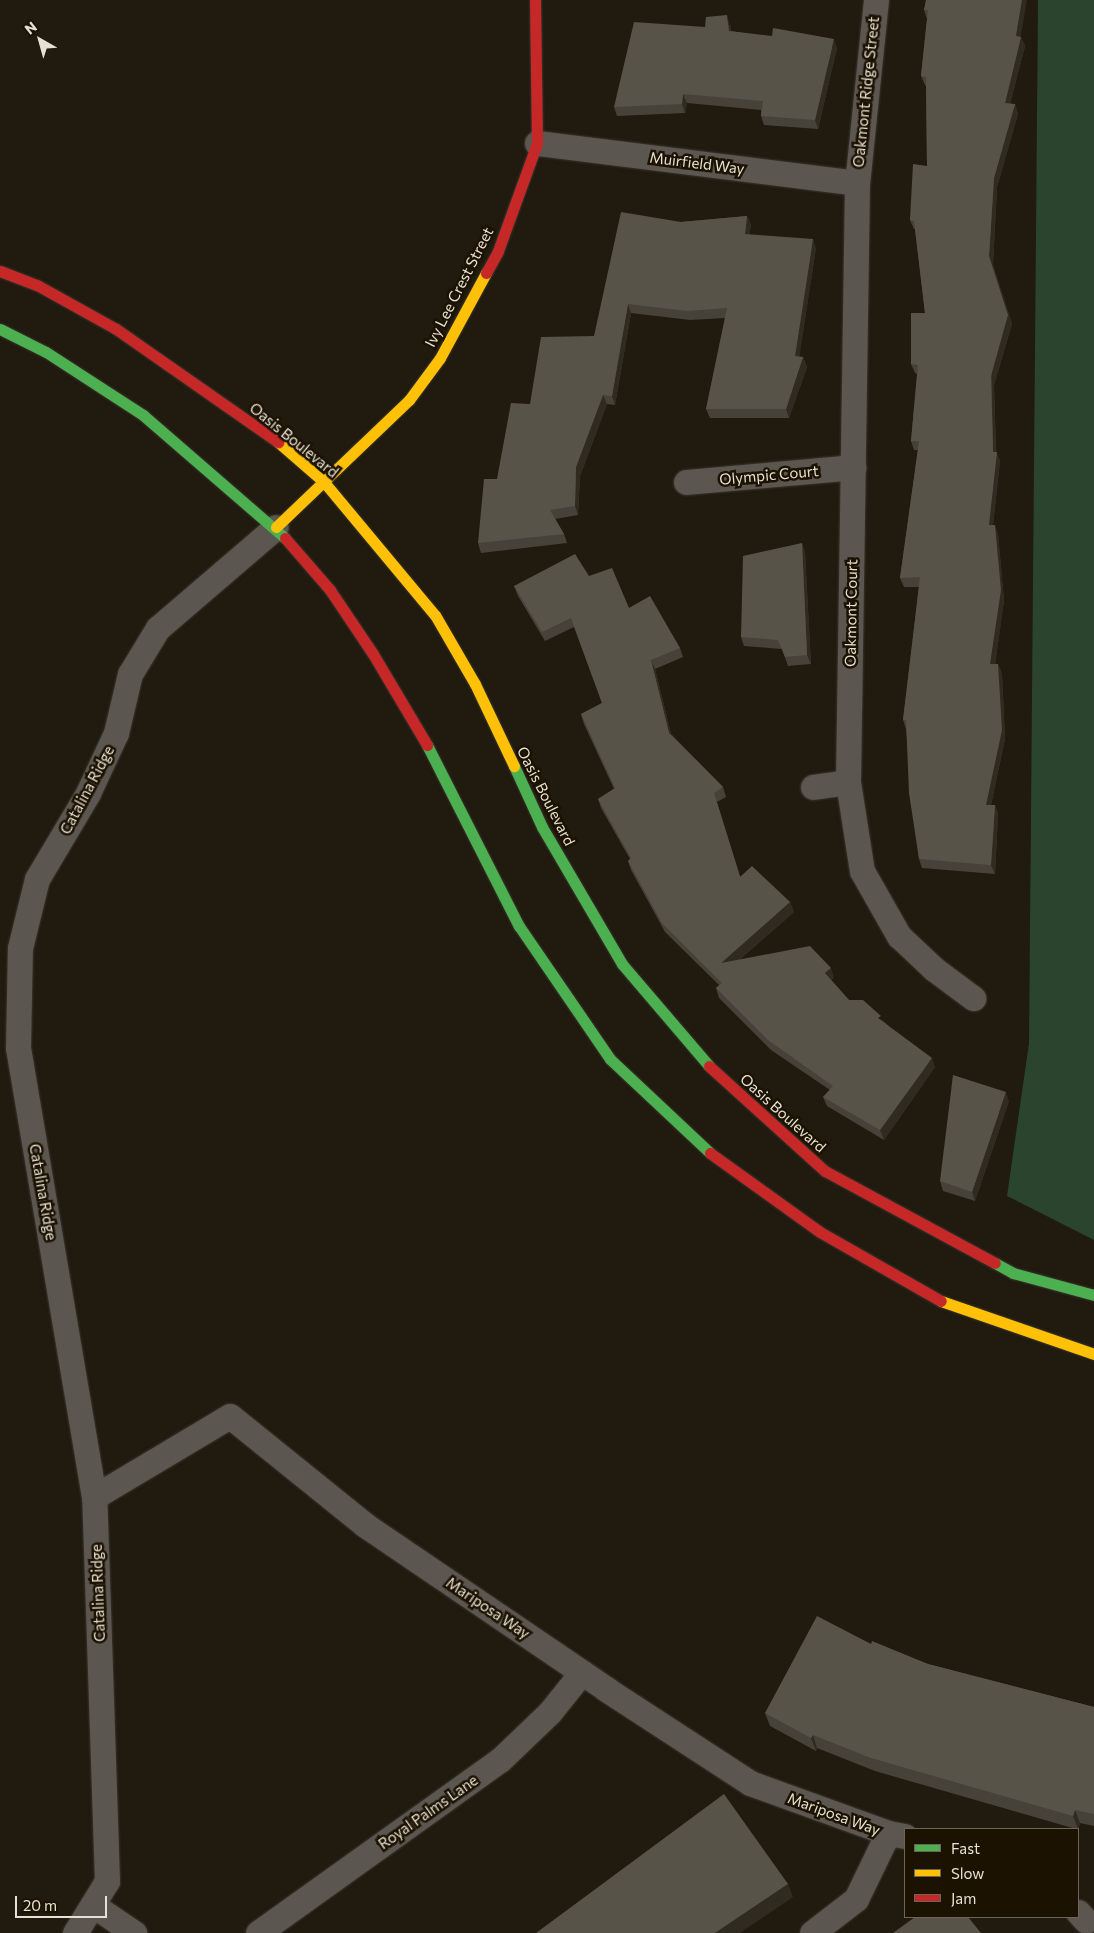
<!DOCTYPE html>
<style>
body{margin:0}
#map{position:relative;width:1094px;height:1933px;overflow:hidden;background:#201a0f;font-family:Commissioner,sans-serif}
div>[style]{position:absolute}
.green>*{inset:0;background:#2a442d}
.roads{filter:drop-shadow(0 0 1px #3a352e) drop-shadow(0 0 1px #3a352e)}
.street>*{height:25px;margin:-12.5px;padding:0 12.5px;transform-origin:12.5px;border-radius:12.5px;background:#5b564f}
.fast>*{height:11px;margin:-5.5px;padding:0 5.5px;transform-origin:5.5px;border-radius:5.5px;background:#4caf50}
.slow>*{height:11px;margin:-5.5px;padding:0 5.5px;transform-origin:5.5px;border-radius:5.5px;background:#ffc107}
.jam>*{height:11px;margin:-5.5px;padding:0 5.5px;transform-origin:5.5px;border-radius:5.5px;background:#c62828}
.wall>*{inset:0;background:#474239}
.shaded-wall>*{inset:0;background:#302b21}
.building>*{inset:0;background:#585349}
span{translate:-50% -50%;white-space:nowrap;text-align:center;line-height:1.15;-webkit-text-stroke:5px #1c1202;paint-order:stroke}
.street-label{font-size:15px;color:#e7e0d4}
.legend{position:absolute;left:904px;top:1828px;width:175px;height:90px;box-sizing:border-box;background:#1c1202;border:1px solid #6d6456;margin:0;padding:6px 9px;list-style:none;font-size:15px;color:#e7e0d4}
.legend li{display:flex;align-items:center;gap:10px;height:25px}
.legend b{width:25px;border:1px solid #6d6456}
.north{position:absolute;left:15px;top:15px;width:50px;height:50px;-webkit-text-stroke:4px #1c1202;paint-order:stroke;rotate:322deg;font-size:14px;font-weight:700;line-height:20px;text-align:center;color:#e7e0d4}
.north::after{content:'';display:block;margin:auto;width:18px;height:22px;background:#e7e0d4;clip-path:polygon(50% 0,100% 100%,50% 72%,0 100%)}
.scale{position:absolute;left:15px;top:1896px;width:92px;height:22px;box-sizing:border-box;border:2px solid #e7e0d4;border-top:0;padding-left:6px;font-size:15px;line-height:18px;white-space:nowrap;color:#e7e0d4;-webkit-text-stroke:4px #1c1202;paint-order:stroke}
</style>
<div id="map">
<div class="green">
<div style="clip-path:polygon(1038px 0,1094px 0,1094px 1240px,1007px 1196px,1029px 1043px)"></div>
</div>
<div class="roads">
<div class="street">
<div style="left:876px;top:0;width:184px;rotate:95.9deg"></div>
<div style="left:857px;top:183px;width:599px;rotate:90.86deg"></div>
<div style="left:848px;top:782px;width:90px;rotate:81.1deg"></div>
<div style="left:862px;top:871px;width:75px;rotate:60.4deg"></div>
<div style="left:899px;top:936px;width:48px;rotate:43.3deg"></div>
<div style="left:934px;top:969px;width:49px;rotate:36.6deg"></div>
<div style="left:537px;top:143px;width:322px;rotate:7.1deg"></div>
<div style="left:686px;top:482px;width:168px;rotate:-5.1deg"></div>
<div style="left:813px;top:787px;width:35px;rotate:-8deg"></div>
<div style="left:94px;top:1497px;width:158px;rotate:-30.8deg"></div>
<div style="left:230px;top:1416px;width:174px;rotate:38.9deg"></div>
<div style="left:365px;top:1525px;width:292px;rotate:34.2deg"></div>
<div style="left:606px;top:1689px;width:172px;rotate:33.1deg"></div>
<div style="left:750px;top:1783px;width:147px;rotate:19.9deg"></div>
<div style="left:888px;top:1833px;width:17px;rotate:10deg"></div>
<div style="left:93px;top:1905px;width:50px;rotate:34.3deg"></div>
<div style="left:1078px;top:1912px;width:12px;rotate:48deg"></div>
<div style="left:75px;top:1933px;width:61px;rotate:-58.4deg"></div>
<div style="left:107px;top:1881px;width:384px;rotate:-91.9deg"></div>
<div style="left:94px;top:1497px;width:455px;rotate:-99.6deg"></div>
<div style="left:18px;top:1048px;width:100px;rotate:-88.9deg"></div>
<div style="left:20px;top:948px;width:71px;rotate:-76.2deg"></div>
<div style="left:37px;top:879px;width:100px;rotate:-59.3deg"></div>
<div style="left:88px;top:793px;width:66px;rotate:-65deg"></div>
<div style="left:116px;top:733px;width:61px;rotate:-76.7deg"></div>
<div style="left:130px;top:674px;width:54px;rotate:-58.7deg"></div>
<div style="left:158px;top:628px;width:155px;rotate:-40.6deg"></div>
<div style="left:258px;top:1933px;width:297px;rotate:-35.6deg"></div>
<div style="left:500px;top:1760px;width:69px;rotate:-43.8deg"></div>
<div style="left:550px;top:1712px;width:51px;rotate:-51.3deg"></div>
<div style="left:812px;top:1933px;width:56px;rotate:-37.7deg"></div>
<div style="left:856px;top:1899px;width:73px;rotate:-64.1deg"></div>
</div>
<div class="fast">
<div style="left:0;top:329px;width:51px;rotate:26.6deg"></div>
<div style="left:46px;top:352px;width:116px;rotate:33deg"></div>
<div style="left:143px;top:415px;width:188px;rotate:40.9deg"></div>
<div style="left:427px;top:745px;width:203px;rotate:63.1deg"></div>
<div style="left:519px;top:926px;width:161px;rotate:55.6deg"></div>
<div style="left:610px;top:1059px;width:137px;rotate:43.2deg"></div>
<div style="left:514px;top:766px;width:67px;rotate:65.3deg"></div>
<div style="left:542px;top:827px;width:159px;rotate:59.7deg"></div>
<div style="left:622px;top:964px;width:134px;rotate:49.5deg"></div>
<div style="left:995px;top:1263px;width:21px;rotate:29deg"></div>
<div style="left:1013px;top:1273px;width:84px;rotate:15.2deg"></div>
</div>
<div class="slow">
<div style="left:278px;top:442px;width:61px;rotate:41deg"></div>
<div style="left:324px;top:482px;width:173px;rotate:50.2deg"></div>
<div style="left:435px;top:615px;width:80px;rotate:59.9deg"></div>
<div style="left:475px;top:684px;width:91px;rotate:64.6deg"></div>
<div style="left:276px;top:527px;width:184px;rotate:-43.7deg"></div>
<div style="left:409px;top:400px;width:52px;rotate:-53.6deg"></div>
<div style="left:440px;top:358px;width:97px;rotate:-61.6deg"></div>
<div style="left:941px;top:1301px;width:162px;rotate:19.1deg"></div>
</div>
<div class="jam">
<div style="left:0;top:271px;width:40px;rotate:21deg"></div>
<div style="left:37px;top:285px;width:90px;rotate:29.1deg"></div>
<div style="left:116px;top:329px;width:198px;rotate:34.9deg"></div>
<div style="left:486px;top:273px;width:25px;rotate:-61deg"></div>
<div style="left:498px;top:251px;width:115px;rotate:-70.1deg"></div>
<div style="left:537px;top:143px;width:143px;rotate:-90.8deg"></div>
<div style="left:285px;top:538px;width:69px;rotate:49.1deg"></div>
<div style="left:330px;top:590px;width:77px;rotate:56.1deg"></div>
<div style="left:373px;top:654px;width:106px;rotate:59.3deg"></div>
<div style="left:709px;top:1066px;width:156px;rotate:42.2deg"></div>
<div style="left:825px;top:1171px;width:193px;rotate:28.4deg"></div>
<div style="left:710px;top:1153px;width:135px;rotate:35.7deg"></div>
<div style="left:820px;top:1232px;width:139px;rotate:29.7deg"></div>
</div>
</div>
<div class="wall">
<div style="clip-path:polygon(926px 0,1021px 37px,1025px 46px,1010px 104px,1015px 104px,1018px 114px,997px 187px,993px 265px,1012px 324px,994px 385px,996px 452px,1000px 461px,993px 525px,998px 534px,1004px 600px,995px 664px,998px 664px,1002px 674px,1005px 739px,991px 805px,995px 805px,998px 814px,995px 874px,922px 868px,919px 859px,906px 729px,903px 720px,919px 587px,904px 587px,900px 578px,918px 450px,914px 450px,911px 441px,917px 374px,915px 373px,911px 364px,925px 313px,915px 229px,914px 229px,910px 220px,927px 166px,926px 86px,925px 85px,921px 76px,927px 19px,924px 10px)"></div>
<div style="clip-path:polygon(730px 25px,731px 31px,837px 48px,818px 129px,764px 125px,761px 116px,761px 110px,687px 103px,685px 113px,617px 116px,614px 107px,705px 27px)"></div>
<div style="clip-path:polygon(747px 216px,751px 225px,749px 235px,816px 248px,799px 357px,803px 357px,807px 367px,789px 418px,710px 418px,706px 409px,725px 318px,690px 320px,631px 313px,615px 405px,607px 404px,580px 476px,578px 515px,555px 519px,564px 534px,567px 543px,481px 553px,478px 543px,497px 479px,530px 404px,594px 336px,681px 222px)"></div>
<div style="clip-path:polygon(802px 543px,805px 553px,811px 664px,788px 666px,782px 649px,744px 646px,741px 637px)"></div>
<div style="clip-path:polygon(589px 576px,680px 648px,683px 657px,655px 669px,671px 734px,723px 787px,726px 797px,717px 802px,740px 876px,790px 902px,794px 912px,739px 960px,834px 977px,831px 980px,849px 1000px,883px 1021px,935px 1067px,884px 1140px,827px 1106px,823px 1097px,830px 1090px,771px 1050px,719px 998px,716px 988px,719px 985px,665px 932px,631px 870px,628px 861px,630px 859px,601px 808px,598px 799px,614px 789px,584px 724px,581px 714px,602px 703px,574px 627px,545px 641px,518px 596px,514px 586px)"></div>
<div style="clip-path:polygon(1009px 1101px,975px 1201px,943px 1191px,940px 1181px)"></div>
<div style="clip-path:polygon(871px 1644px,928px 1664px,1094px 1707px,1094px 1826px,1080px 1823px,1078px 1829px,1076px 1829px,875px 1771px,817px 1748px,816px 1751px,770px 1726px,765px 1713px)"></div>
</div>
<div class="shaded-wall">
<div style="clip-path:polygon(1022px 0,1027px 0,1019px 46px,1016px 36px)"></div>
<div style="clip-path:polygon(727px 15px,730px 25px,732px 40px,729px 31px)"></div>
<div style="clip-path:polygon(1021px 37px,1025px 46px,1008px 112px,1005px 103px)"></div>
<div style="clip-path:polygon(834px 39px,837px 48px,818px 129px,815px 120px)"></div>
<div style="clip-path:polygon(683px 94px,687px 103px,685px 113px,682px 104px)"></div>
<div style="clip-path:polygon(1015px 104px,1018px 114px,997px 187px,993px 265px,1012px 324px,994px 385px,996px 459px,997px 452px,1000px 461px,992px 534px,989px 525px,993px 452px,989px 256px,994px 178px)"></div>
<div style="clip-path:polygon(747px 216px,751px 225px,748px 244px,745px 234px)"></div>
<div style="clip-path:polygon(813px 239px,816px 248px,798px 366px,795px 356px)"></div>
<div style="clip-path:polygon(628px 304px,631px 313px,615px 405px,612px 396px)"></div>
<div style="clip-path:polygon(803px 357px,807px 367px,789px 418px,786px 409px)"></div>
<div style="clip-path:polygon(603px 395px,607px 404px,580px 476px,578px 515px,575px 506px,576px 467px)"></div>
<div style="clip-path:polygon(995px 525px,998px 534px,1004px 600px,994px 674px,990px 664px)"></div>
<div style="clip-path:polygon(802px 543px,805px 553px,811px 664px,807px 655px)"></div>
<div style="clip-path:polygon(651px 660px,655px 669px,673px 742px,669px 733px)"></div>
<div style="clip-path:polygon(998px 664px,1002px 674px,1005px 739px,989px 814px,986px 805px)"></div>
<div style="clip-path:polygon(995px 805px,998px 814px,995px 874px,991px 865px)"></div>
<div style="clip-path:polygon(790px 902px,794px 912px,725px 972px,721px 963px)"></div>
<div style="clip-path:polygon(831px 968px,834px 977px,829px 982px,825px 973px)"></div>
<div style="clip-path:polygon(932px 1058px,935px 1067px,884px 1140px,880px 1130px)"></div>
<div style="clip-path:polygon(1006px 1092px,1009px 1101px,975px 1201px,972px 1192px)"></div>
<div style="clip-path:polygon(813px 1735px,817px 1748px,816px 1751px,811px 1738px)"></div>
<div style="clip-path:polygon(1075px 1810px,1080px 1823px,1078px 1829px,1073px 1816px)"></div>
<div style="clip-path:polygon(788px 1884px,793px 1897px,740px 1933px,715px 1933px)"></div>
</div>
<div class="building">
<div style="clip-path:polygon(926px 0,1022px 0,1016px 36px,1021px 37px,1005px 103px,1015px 104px,994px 178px,989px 256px,1008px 315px,991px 376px,993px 452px,997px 452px,989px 525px,995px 525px,1001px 590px,990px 664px,998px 664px,1002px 730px,986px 805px,995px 805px,991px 865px,919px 859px,909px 793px,906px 720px,903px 720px,920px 577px,900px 578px,919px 441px,911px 441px,918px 365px,911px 364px,911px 313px,925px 313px,914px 221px,910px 220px,913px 164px,927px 166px,926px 77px,921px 76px,928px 10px,924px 10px)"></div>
<div style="clip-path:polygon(727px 15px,729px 31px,772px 36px,773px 28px,834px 39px,815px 120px,761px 116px,763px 101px,683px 94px,682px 104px,614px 107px,634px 22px,705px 27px,706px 17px)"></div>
<div style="clip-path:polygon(621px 212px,681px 222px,747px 216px,745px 234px,813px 239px,795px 356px,803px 357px,786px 409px,706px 409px,727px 308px,687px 311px,628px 304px,612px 396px,603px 395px,576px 467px,575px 506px,550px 510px,564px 534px,478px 543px,484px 479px,497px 479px,511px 403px,530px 404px,541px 337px,594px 336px)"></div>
<div style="clip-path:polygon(802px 543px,807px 655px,785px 657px,778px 640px,741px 637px,743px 556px)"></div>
<div style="clip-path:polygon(575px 554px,589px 576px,612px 568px,629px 608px,650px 596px,680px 648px,651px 660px,669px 733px,723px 787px,714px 793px,740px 877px,752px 866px,790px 902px,721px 963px,810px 946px,831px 968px,825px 973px,849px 1000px,863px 1000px,881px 1016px,878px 1018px,932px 1058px,880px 1130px,823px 1097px,833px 1086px,768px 1040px,716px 988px,722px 983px,662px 923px,628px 861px,631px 858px,598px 799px,615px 788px,581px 714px,602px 703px,571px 618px,542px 632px,514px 586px)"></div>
<div style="clip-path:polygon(953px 1075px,1006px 1092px,972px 1192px,940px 1181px)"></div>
<div style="clip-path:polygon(817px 1616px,871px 1644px,872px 1641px,928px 1664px,1094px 1707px,1094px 1814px,1075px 1810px,1073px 1816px,871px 1758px,813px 1735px,811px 1738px,765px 1713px)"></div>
<div style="clip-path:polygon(724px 1794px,788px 1884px,715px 1933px,536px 1933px)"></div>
<div style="clip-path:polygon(915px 1917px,968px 1917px,981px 1933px,893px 1933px)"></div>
</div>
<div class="street-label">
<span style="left:866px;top:92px;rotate:-84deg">Oakmont Ridge Street</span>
<span style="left:697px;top:163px;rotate:7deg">Muirfield Way</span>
<span style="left:459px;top:287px;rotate:-63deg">Ivy Lee Crest Street</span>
<span style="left:294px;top:440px;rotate:39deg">Oasis Boulevard</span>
<span style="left:769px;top:475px;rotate:-5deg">Olympic Court</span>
<span style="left:851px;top:613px;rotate:-89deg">Oakmont Court</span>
<span style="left:87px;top:790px;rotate:-62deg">Catalina Ridge</span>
<span style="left:546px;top:796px;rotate:63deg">Oasis Boulevard</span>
<span style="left:783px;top:1113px;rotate:42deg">Oasis Boulevard</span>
<span style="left:43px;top:1192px;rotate:80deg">Catalina Ridge</span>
<span style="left:98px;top:1593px;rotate:-92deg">Catalina Ridge</span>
<span style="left:488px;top:1608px;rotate:34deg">Mariposa Way</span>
<span style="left:428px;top:1812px;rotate:-35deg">Royal Palms Lane</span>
<span style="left:834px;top:1814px;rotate:20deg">Mariposa Way</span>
</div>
<ul class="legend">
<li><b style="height:6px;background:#4caf50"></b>Fast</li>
<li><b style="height:6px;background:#ffc107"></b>Slow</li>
<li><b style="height:6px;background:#c62828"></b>Jam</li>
</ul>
<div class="north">N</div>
<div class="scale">20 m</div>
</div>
